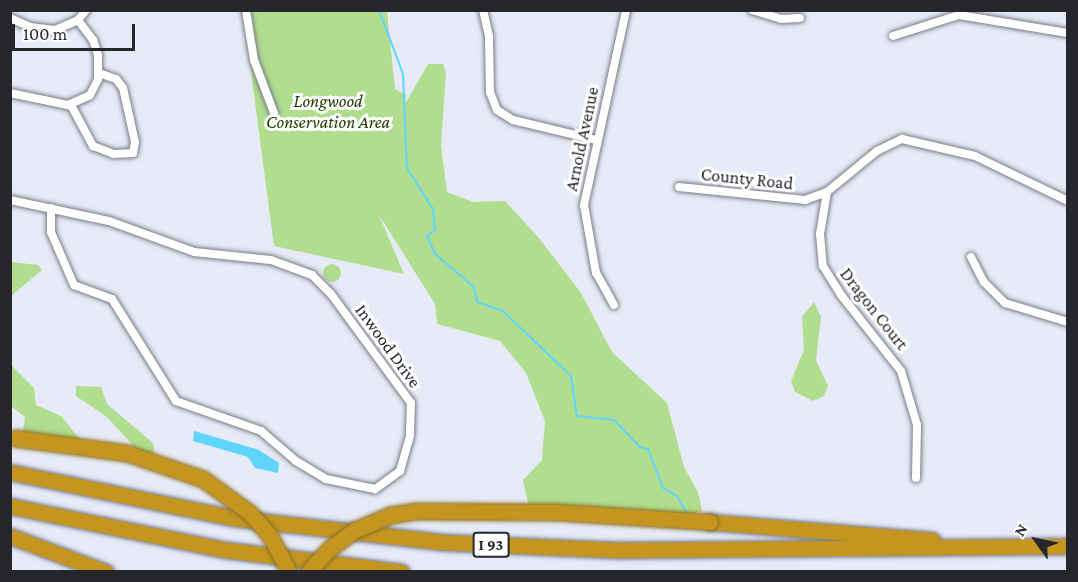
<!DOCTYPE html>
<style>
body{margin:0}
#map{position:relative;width:1078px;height:582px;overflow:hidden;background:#e7ebf7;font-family:"Crimson Pro",serif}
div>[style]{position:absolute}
.green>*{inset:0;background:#b1dd8e}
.round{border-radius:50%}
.water>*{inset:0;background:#5fd5fd}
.stream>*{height:2px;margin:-1px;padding:0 1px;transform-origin:1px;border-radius:1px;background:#5fd5fd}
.roads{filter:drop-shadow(0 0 2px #797d87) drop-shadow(0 0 2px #797d87)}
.minor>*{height:8px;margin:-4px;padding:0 4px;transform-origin:4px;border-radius:4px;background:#fff}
.motorway>*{height:15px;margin:-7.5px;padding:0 7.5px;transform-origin:7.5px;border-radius:7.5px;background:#c49620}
.bridges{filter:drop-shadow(0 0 2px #8d6f24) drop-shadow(0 0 2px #8d6f24)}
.motorway-bridge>*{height:15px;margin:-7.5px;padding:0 7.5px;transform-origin:7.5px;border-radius:7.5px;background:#c49620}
span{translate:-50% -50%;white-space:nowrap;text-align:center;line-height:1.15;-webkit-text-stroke:6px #fff;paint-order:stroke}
.shield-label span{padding:2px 4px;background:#fff;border:2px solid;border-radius:4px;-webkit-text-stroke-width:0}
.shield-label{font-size:16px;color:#26272c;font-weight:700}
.park-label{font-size:18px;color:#223d01;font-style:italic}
.street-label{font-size:18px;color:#26272c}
.frame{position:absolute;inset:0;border:12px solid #26272c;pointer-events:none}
.north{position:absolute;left:1006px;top:510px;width:60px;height:60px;-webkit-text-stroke:4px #fff;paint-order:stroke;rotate:303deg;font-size:16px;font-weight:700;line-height:24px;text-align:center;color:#26272c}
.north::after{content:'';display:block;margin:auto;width:21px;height:27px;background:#26272c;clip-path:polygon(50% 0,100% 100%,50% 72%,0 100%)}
.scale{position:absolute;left:12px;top:24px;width:123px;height:27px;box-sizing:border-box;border:3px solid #26272c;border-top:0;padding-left:8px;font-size:18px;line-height:21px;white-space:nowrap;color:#26272c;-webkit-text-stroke:4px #fff;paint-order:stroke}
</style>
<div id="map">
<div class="green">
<div style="clip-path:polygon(243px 11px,387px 11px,395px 89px,406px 95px,405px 104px,428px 64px,443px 64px,446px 72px,441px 145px,447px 192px,473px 202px,505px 201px,539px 238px,581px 293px,612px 352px,667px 403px,684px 467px,698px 492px,702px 511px,689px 515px,529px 508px,523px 480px,542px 460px,545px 421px,526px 373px,500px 341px,437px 324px,435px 304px,379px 215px,404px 274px,274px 246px)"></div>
<div style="clip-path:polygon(11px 262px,38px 265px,42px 270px,11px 296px)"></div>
<div class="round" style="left:323px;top:264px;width:18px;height:18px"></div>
<div style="clip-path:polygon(814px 302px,821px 317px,816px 360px,828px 386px,824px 396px,813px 401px,795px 392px,791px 381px,804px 350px,802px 317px)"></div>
<div style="clip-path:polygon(10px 364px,34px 388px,36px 405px,61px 416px,82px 442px,23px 432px,25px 417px,11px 406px)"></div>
<div style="clip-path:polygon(76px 386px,101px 387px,107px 404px,153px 443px,155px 453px,139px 452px,107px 417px,76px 396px)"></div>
</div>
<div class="water">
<div style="clip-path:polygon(194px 431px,259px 450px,279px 463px,278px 473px,255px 468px,248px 457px,193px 441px)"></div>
</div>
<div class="stream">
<div style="left:379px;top:10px;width:68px;rotate:69.4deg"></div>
<div style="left:403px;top:74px;width:94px;rotate:87.6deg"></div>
<div style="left:407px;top:168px;width:49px;rotate:57.6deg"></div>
<div style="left:433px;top:209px;width:21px;rotate:85deg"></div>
<div style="left:435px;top:230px;width:10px;rotate:143deg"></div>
<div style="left:427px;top:236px;width:20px;rotate:66deg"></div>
<div style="left:435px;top:254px;width:51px;rotate:40.2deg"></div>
<div style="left:474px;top:287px;width:15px;rotate:79deg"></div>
<div style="left:477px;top:302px;width:28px;rotate:19deg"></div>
<div style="left:503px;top:311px;width:94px;rotate:43.7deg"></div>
<div style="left:571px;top:376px;width:40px;rotate:81.5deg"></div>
<div style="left:577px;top:416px;width:37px;rotate:6deg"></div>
<div style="left:614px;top:420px;width:37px;rotate:46deg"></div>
<div style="left:640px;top:447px;width:8px;rotate:14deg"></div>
<div style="left:648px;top:449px;width:42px;rotate:69deg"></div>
<div style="left:663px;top:488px;width:16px;rotate:30deg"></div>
<div style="left:677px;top:496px;width:21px;rotate:59deg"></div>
</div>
<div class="roads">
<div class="minor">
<div style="left:246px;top:10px;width:51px;rotate:80.9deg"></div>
<div style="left:254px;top:60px;width:57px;rotate:69.3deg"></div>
<div style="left:483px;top:10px;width:27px;rotate:77deg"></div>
<div style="left:489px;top:36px;width:56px;rotate:89deg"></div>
<div style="left:490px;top:92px;width:19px;rotate:69deg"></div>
<div style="left:497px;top:110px;width:19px;rotate:32deg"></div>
<div style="left:513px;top:120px;width:85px;rotate:13.5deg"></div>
<div style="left:752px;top:10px;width:30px;rotate:17deg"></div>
<div style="left:781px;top:19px;width:19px;rotate:-3deg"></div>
<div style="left:10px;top:18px;width:22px;rotate:24deg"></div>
<div style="left:30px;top:27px;width:25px;rotate:7deg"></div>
<div style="left:55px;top:30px;width:25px;rotate:-23deg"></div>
<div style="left:78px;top:20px;width:13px;rotate:-51deg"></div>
<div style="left:893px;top:36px;width:69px;rotate:-17.7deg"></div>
<div style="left:959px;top:15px;width:110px;rotate:9.4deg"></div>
<div style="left:10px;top:93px;width:59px;rotate:11.7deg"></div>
<div style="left:68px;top:105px;width:24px;rotate:-24deg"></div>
<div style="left:90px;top:95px;width:18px;rotate:-63deg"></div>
<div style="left:98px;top:79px;width:24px;rotate:-90deg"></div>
<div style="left:98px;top:55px;width:16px;rotate:-108deg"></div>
<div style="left:93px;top:40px;width:25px;rotate:-127deg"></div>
<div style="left:71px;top:105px;width:47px;rotate:61.8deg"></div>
<div style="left:93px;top:146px;width:22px;rotate:21deg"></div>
<div style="left:114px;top:154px;width:19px;rotate:-3deg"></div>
<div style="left:133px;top:153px;width:11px;rotate:-80deg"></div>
<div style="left:135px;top:142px;width:55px;rotate:-102.5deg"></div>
<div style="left:123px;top:88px;width:11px;rotate:-128deg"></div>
<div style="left:116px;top:79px;width:18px;rotate:-161deg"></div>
<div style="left:679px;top:187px;width:127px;rotate:5.9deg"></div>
<div style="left:805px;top:200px;width:23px;rotate:-20deg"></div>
<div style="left:827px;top:192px;width:65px;rotate:-39.4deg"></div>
<div style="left:877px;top:151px;width:28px;rotate:-26deg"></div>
<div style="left:902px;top:139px;width:75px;rotate:13.1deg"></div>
<div style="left:975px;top:156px;width:103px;rotate:25.8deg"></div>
<div style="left:827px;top:192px;width:43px;rotate:99.5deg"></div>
<div style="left:820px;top:234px;width:32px;rotate:85deg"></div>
<div style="left:823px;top:266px;width:34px;rotate:58deg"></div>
<div style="left:841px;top:295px;width:97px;rotate:51.7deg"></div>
<div style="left:901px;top:371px;width:56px;rotate:73.5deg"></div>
<div style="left:917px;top:425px;width:53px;rotate:91.1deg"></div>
<div style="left:10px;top:200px;width:101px;rotate:12deg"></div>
<div style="left:109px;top:221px;width:90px;rotate:20deg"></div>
<div style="left:194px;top:252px;width:77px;rotate:5.9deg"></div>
<div style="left:271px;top:260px;width:44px;rotate:20.1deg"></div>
<div style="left:312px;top:275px;width:27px;rotate:45deg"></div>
<div style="left:331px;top:294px;width:135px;rotate:53.7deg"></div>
<div style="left:411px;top:403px;width:33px;rotate:92deg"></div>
<div style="left:410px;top:436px;width:36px;rotate:106deg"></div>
<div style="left:400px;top:471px;width:31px;rotate:144deg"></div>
<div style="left:375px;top:489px;width:50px;rotate:-168.5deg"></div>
<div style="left:326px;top:479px;width:35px;rotate:-149deg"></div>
<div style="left:296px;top:461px;width:46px;rotate:-139.4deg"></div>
<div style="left:261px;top:431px;width:90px;rotate:-160.6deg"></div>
<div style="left:176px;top:401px;width:120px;rotate:-122.1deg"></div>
<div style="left:112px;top:299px;width:40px;rotate:-159.8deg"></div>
<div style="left:74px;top:285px;width:58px;rotate:-113.5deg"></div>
<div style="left:51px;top:232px;width:24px;rotate:-90deg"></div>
<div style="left:971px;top:257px;width:28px;rotate:63deg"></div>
<div style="left:984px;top:282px;width:30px;rotate:45deg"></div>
<div style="left:1005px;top:303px;width:66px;rotate:16.8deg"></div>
<div style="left:614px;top:305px;width:37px;rotate:-119deg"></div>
<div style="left:596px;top:273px;width:69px;rotate:-100deg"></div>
<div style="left:584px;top:205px;width:199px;rotate:-77.8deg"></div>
</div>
<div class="motorway">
<div style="left:10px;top:472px;width:229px;rotate:11.6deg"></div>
<div style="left:234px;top:518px;width:207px;rotate:6.6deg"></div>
<div style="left:440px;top:542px;width:178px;rotate:2.6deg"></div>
<div style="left:618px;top:550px;width:450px;rotate:-0.5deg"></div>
<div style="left:10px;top:506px;width:221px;rotate:11.5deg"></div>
<div style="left:227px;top:550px;width:176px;rotate:7.2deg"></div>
<div style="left:710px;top:522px;width:223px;rotate:4.6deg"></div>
<div style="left:10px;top:536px;width:103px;rotate:20.6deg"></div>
</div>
</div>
<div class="bridges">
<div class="motorway-bridge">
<div style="left:15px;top:438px;width:113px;rotate:7.6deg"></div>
<div style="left:127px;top:453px;width:80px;rotate:18.9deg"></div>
<div style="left:203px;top:479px;width:58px;rotate:35.9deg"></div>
<div style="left:250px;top:513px;width:30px;rotate:49deg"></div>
<div style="left:270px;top:536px;width:41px;rotate:62.2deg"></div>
<div style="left:308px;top:572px;width:30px;rotate:-48deg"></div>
<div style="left:328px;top:550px;width:34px;rotate:-37deg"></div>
<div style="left:355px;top:530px;width:39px;rotate:-23deg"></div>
<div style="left:391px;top:515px;width:26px;rotate:-9deg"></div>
<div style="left:417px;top:511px;width:140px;rotate:0.4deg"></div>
<div style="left:557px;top:512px;width:153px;rotate:3.7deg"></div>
</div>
</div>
<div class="shield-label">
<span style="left:491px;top:545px">I 93</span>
</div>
<div class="park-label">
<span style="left:328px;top:112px">Longwood<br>Conservation Area</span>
</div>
<div class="street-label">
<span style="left:582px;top:139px;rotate:-78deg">Arnold Avenue</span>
<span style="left:747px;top:179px;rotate:6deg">County Road</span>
<span style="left:874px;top:309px;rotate:52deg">Dragon Court</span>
<span style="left:388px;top:346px;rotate:54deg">Inwood Drive</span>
</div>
<div class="frame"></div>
<div class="north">N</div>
<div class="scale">100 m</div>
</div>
